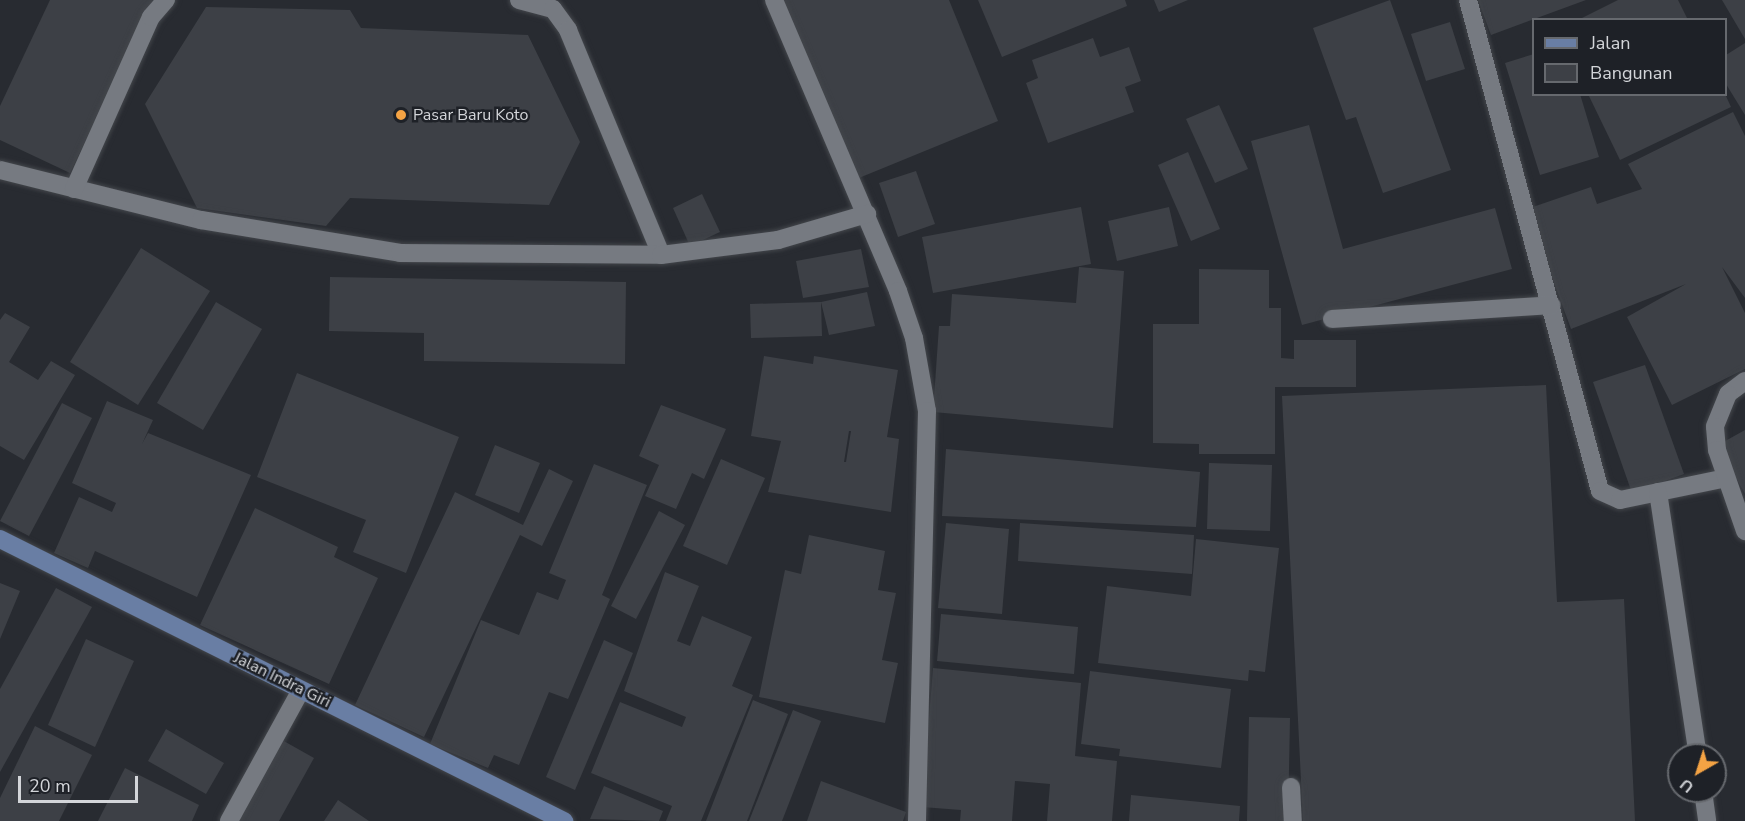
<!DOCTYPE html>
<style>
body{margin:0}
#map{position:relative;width:1745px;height:821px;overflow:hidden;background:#282b31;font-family:"Nunito Sans",sans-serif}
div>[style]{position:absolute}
.building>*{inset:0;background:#3d4046}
.roads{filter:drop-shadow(0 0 2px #43464b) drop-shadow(0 0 2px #43464b)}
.lane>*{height:18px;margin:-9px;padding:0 9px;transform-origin:9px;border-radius:9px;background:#767a81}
.street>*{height:18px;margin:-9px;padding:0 9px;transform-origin:9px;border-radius:9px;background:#767a81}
.secondary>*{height:18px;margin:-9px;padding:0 9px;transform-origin:9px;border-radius:9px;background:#697ea4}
.dots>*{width:16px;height:16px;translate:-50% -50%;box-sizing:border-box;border:3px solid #1e2127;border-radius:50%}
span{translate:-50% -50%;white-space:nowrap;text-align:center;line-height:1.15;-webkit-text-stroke:5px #1e2127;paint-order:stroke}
.poi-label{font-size:16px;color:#d3d5d9}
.left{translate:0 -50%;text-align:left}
.street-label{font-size:16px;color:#d3d5d9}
.legend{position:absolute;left:1532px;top:18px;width:195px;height:78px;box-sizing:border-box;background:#1e2127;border:2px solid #66696e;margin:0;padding:8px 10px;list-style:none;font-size:18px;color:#d3d5d9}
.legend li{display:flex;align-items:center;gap:12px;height:30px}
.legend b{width:30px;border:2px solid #66696e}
.north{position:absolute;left:1667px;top:743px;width:60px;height:60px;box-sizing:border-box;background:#1e2127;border:2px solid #66696e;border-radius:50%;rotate:219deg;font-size:16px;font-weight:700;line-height:24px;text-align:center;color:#d3d5d9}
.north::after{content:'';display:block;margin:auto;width:21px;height:27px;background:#f4a344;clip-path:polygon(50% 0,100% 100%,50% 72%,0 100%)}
.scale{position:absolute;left:18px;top:776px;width:120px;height:27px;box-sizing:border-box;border:3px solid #d3d5d9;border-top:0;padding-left:8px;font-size:18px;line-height:21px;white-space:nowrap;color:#d3d5d9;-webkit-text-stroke:4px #1e2127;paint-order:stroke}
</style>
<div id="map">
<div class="building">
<div style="clip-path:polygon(50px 0,153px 0,70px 173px,0 140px,0 106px)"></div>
<div style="clip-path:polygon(781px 0,949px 0,998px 121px,854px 180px)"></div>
<div style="clip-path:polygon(978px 0,1125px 0,1127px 6px,1002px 57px)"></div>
<div style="clip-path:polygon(1154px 0,1188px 0,1159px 12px)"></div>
<div style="clip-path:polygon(1390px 0,1451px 170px,1383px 193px,1356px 117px,1346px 120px,1313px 28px)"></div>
<div style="clip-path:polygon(1478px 0,1586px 0,1491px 35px)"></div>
<div style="clip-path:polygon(1618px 0,1678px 0,1688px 20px,1578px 20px)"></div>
<div style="clip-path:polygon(1722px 0,1745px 0,1745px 39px)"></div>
<div style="clip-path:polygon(206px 7px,350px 10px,361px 28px,528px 35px,580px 142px,549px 205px,350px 198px,326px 226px,197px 208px,145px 104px)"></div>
<div style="clip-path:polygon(1450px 22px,1465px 69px,1426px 81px,1411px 34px)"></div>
<div style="clip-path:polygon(1093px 38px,1100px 57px,1129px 47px,1141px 81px,1125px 87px,1134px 112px,1048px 143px,1026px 83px,1038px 78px,1032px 60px)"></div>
<div style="clip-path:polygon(1745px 43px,1745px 115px,1726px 84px,1726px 55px)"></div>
<div style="clip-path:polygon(1534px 54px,1534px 94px,1580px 94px,1599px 157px,1540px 175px,1505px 63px)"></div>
<div style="clip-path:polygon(1588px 94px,1725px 94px,1731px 107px,1620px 160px)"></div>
<div style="clip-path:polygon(1219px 105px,1248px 169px,1215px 183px,1186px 119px)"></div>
<div style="clip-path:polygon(1733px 112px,1745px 136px,1745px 298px,1722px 267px,1745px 313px,1745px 369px,1672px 405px,1627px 317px,1686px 284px,1571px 329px,1527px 209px,1591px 187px,1597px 204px,1642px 189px,1628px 164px)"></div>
<div style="clip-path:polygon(1309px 125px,1343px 249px,1495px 208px,1512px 269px,1302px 325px,1251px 141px)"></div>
<div style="clip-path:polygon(1188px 152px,1220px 229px,1191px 241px,1158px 165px)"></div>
<div style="clip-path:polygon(916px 171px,935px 224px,898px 237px,879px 183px)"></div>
<div style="clip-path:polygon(702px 194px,720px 232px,690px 246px,673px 208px)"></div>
<div style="clip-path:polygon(1081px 207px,1091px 264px,933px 293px,922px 237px)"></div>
<div style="clip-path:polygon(1169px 207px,1178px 246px,1117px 261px,1108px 221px)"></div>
<div style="clip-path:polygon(141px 248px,210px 291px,138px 405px,70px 362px)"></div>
<div style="clip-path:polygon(861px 249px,869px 287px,803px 298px,796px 261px)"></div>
<div style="clip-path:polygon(1079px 267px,1124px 271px,1113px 428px,933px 412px,939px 326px,950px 326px,952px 294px,1076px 303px)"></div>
<div style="clip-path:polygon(1199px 269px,1269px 270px,1269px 308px,1281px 308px,1281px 358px,1294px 359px,1294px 340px,1356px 340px,1356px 387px,1275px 387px,1275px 454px,1199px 454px,1199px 444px,1153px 443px,1153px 324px,1199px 324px)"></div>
<div style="clip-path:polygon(330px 277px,626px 282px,625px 364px,424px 361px,424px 333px,329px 331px)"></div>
<div style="clip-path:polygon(867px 292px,875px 326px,829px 335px,821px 302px)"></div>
<div style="clip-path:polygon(216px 302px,262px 329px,203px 430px,157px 403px)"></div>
<div style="clip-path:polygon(821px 302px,822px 336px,751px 338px,750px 304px)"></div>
<div style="clip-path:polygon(5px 313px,30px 327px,9px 362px,38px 380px,51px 361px,75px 375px,24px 460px,0 446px,0 320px)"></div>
<div style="clip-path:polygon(evenodd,764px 356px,813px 364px,814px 356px,898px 370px,887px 437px,899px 439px,891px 512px,768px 492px,781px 441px,751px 436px,764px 356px,849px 431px,851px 431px,846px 462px,844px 462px,849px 431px)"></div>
<div style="clip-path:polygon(1645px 365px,1684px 474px,1632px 493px,1593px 382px)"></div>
<div style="clip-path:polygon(297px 373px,459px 437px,406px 573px,353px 552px,366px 520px,257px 477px)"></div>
<div style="clip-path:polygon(1546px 385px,1557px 602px,1624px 599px,1635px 821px,1303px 821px,1282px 396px)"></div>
<div style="clip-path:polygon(107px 401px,153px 420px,142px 444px,148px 433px,251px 475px,197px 597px,95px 551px,88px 568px,54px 553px,79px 497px,112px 512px,116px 503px,72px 483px)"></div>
<div style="clip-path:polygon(62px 403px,92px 418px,29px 536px,0 521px)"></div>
<div style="clip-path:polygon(661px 405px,726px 429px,704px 479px,692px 473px,676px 509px,645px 496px,659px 465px,639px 456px)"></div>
<div style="clip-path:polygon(1745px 430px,1745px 494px,1718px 445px)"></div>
<div style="clip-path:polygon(495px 445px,540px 463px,519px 513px,475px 495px)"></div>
<div style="clip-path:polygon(946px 449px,1200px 472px,1196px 527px,942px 516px)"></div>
<div style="clip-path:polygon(721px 459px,765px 478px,727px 565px,683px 546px)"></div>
<div style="clip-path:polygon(1209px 463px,1272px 465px,1270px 531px,1207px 529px)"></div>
<div style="clip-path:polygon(594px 464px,647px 485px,602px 595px,610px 599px,568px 699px,549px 692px,519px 765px,494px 755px,488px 768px,430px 744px,481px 620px,519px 635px,537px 592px,558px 600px,566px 580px,549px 573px)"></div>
<div style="clip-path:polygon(549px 469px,573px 481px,542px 546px,520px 535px,424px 737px,355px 705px,455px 492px,523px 525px)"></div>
<div style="clip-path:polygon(255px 508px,338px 547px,334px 557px,378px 578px,329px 684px,200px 625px)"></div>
<div style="clip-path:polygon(659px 511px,685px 525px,636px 619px,611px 606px)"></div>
<div style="clip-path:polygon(946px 523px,1009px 529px,1002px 614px,938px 608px)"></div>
<div style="clip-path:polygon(1020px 523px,1194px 535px,1192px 574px,1018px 561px)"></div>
<div style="clip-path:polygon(809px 535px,885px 551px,878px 590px,896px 593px,882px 660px,898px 663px,885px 723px,759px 697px,785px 570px,801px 574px)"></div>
<div style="clip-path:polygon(1196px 539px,1279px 548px,1265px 672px,1249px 670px,1248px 681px,1098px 663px,1107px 586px,1191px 596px)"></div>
<div style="clip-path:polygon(665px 572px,699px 586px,677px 641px,690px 646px,702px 616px,752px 637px,732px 686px,753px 695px,701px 821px,666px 821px,672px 806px,591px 773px,620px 702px,682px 727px,686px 717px,624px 691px)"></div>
<div style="clip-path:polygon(0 583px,20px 591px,0 639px)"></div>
<div style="clip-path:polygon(56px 588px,92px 607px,0 772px,0 689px)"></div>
<div style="clip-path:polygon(941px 614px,1078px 627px,1074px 674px,937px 661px)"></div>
<div style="clip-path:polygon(86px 639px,134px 661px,95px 747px,48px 725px)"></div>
<div style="clip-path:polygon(604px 640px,633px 653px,575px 790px,546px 777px)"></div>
<div style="clip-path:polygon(933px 668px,1081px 683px,1075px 756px,1117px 761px,1112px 821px,1047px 821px,1050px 784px,1015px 781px,1012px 821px,960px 821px,961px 810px,922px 807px)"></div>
<div style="clip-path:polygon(1090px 671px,1231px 689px,1221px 768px,1119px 756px,1120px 749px,1081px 744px)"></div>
<div style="clip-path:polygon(753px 700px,788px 714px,747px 821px,706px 821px)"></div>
<div style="clip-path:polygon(793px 710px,821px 721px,782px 821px,749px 821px)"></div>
<div style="clip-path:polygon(1249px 717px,1290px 718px,1288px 821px,1247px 821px)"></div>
<div style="clip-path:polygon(35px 726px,92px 755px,59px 821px,0 821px,0 798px)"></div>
<div style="clip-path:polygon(166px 729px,224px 763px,206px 794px,148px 761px)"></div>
<div style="clip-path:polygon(282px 740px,314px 758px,279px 821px,237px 821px)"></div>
<div style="clip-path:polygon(125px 768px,199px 805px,192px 821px,98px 821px)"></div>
<div style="clip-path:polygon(821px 781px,906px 812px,903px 821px,807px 821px)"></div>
<div style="clip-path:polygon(604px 786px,663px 811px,659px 821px,590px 819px)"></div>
<div style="clip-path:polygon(1131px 795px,1240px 806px,1239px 821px,1129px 821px)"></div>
<div style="clip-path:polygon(338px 800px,369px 821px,324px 821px)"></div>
</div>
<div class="roads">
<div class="lane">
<div style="left:519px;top:0;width:35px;rotate:15deg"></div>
<div style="left:553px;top:9px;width:26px;rotate:54deg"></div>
<div style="left:568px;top:30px;width:243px;rotate:67.5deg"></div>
<div style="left:1468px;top:0;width:508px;rotate:74.95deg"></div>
<div style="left:1600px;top:491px;width:22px;rotate:24deg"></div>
<div style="left:1620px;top:500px;width:108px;rotate:-11.7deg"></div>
<div style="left:0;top:170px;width:207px;rotate:14deg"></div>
<div style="left:201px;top:220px;width:202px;rotate:9.4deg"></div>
<div style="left:400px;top:253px;width:261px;rotate:0.4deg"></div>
<div style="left:661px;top:255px;width:118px;rotate:-7.3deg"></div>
<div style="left:74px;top:189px;width:188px;rotate:-65.9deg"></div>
<div style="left:151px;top:17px;width:23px;rotate:-49deg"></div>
<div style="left:1332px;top:319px;width:220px;rotate:-3.6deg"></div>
<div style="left:1658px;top:492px;width:266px;rotate:81.4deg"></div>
<div style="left:1291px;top:787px;width:34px;rotate:87deg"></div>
<div style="left:1703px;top:791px;width:30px;rotate:82deg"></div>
</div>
<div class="street">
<div style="left:774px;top:0;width:316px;rotate:66.9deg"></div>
<div style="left:898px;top:291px;width:50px;rotate:71.2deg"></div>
<div style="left:914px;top:338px;width:74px;rotate:79.9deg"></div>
<div style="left:927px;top:411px;width:410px;rotate:91.4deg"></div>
<div style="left:778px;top:240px;width:93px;rotate:-16.3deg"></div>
<div style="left:1745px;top:381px;width:21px;rotate:143deg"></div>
<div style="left:1728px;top:394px;width:35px;rotate:112deg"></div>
<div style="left:1715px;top:427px;width:23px;rotate:85deg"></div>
<div style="left:1717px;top:450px;width:86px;rotate:70.9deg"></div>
<div style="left:229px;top:821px;width:149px;rotate:-61.2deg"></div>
</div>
<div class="secondary">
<div style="left:0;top:539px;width:631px;rotate:26.57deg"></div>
</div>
</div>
<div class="dots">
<div style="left:401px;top:115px;background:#f4a344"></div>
</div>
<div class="poi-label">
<span class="left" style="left:413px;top:115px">Pasar Baru Koto</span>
</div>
<div class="street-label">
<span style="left:282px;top:680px;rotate:26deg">Jalan Indra Giri</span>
</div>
<ul class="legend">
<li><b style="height:8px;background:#697ea4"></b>Jalan</li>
<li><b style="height:16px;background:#3d4046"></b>Bangunan</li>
</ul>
<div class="north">U</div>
<div class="scale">20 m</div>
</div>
